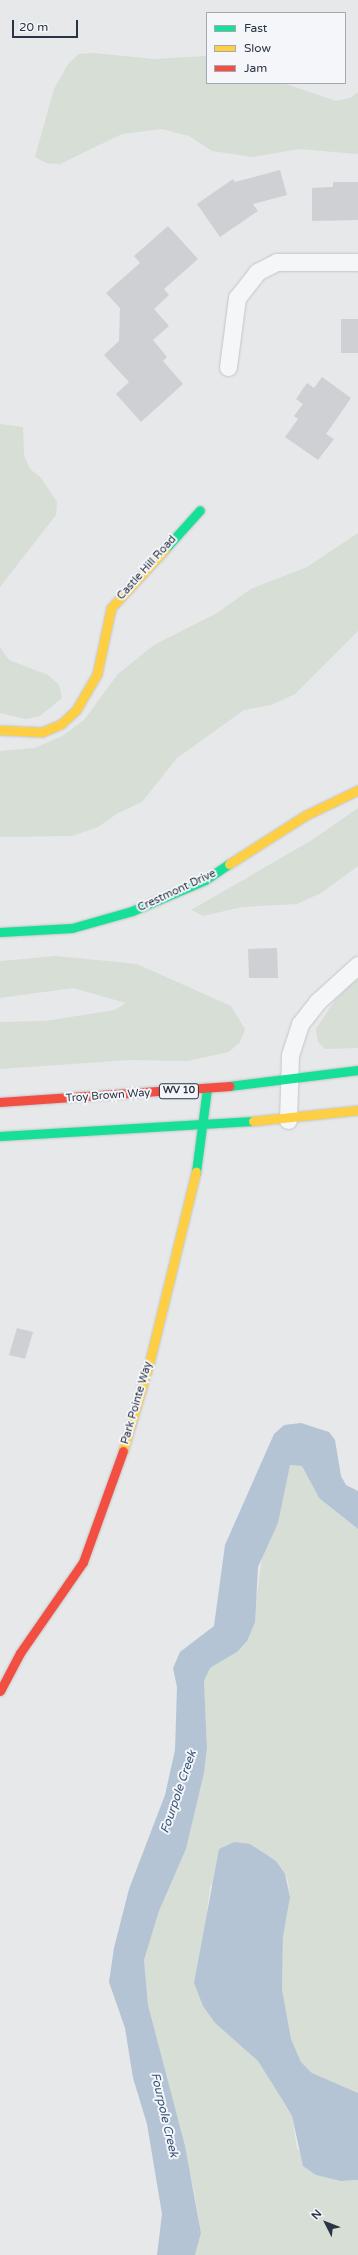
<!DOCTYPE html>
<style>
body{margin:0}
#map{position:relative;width:358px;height:2255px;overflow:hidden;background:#e6e8ea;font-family:"Varela Round",sans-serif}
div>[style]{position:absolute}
.green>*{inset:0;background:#d6ded6}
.water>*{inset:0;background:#b4c4d5}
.building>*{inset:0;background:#ced0d3}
.roads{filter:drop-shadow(0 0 1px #c4c6c8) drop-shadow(0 0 1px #c4c6c8)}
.street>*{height:17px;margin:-8.5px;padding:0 8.5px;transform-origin:8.5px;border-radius:8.5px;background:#f5f6f7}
.fast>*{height:9px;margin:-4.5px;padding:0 4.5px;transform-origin:4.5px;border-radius:4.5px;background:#16e098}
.slow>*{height:9px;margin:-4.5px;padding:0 4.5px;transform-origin:4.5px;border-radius:4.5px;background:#ffcf43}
.jam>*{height:9px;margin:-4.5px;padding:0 4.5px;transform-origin:4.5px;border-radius:4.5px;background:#f24e42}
span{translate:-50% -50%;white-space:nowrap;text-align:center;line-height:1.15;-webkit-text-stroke:4px #f4f6f9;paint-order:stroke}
.shield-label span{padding:1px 3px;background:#f4f6f9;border:1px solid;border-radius:3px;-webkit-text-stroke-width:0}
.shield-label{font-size:10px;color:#2b3445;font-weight:700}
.street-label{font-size:11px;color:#2b3445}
.water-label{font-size:12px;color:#34527a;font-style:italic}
.legend{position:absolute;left:206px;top:12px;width:140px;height:72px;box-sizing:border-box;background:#f4f6f9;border:1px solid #a4a8b1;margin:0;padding:5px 7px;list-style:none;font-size:12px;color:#2b3445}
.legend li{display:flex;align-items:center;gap:8px;height:20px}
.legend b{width:20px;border:1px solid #a4a8b1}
.north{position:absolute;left:306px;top:2203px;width:40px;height:40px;-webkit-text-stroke:3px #f4f6f9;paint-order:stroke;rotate:312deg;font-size:11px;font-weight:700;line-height:16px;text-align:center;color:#2b3445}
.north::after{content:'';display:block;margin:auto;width:14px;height:18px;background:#2b3445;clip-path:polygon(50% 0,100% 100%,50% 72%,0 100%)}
.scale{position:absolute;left:12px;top:20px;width:66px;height:18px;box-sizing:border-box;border:2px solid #2b3445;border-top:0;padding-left:5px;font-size:12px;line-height:14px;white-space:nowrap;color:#2b3445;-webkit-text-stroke:3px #f4f6f9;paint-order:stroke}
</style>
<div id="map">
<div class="green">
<div style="clip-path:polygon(94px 53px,154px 59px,207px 56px,207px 83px,283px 83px,336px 101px,350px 98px,358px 92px,358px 154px,299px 149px,253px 157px,212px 151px,189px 136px,162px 129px,122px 134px,60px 164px,46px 163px,35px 157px,54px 89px,68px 64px,79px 54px)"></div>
<div style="clip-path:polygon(0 424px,23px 427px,24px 455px,30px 469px,41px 478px,57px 502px,56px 515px,0 587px)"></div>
<div style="clip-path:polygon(358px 533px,358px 631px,295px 694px,271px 705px,244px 710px,177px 758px,142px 802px,118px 813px,98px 827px,72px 836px,0 837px,0 751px,35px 748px,62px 736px,84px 720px,118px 674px,154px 645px,217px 613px,251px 589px,307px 567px)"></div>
<div style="clip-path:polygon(0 647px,9px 660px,48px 675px,59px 685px,62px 698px,40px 716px,26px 719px,0 713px)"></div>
<div style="clip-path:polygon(358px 808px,358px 866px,321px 893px,297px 904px,242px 907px,203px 916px,191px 910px,312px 840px)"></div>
<div style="clip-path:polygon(56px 956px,137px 964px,231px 1006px,245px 1029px,240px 1042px,229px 1052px,187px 1061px,130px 1060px,0 1069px,0 1022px,45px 1021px,115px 1010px,126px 1003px,73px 988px,0 998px,0 961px)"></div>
<div style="clip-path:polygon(358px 978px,358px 1048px,325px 1049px,318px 1042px,316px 1029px,335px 1000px)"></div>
<div style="clip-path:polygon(295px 1462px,302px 1466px,319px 1498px,358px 1529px,358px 2093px,312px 2073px,301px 2062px,291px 2039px,282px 1989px,283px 1937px,290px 1897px,288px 1881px,285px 1874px,250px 1844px,210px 1887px,205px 1927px,203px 2006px,215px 2023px,258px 2061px,292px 2116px,297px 2149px,341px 2181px,358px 2180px,358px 2255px,195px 2255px,201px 2233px,194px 2190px,148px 2005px,144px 1960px,159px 1911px,186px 1849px,204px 1773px,207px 1748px,204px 1681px,210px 1668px,237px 1652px,257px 1595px,263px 1549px,278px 1523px,287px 1473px,290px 1465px)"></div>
</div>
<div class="water">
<div style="clip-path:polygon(301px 1423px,329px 1432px,335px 1440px,341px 1476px,346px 1485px,358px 1491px,358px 1529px,319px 1498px,302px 1466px,290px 1465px,278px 1523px,258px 1567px,255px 1622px,247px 1641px,237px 1652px,210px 1668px,204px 1681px,207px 1748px,204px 1773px,186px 1849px,159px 1911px,144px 1960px,148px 2005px,185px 2146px,201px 2233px,195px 2255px,157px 2255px,162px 2214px,147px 2124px,133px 2078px,125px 2028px,109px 1982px,114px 1948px,129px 1889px,165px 1795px,175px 1750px,177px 1687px,173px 1668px,180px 1652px,214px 1626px,225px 1545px,274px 1434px,284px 1425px)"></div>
<div style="clip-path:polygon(234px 1842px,250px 1844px,276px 1861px,285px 1874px,290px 1897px,283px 1937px,282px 1989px,291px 2039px,301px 2062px,312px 2073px,358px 2093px,358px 2180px,341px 2181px,316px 2175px,303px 2166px,292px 2116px,283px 2101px,258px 2061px,215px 2023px,203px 2006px,194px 1983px,219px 1849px)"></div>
</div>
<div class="building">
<div style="clip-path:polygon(280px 170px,287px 195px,253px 204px,258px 211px,220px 237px,197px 204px,233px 179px,235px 182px)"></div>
<div style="clip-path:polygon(333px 182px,358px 182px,358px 220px,312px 221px,312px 188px,333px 187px)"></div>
<div style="clip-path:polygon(168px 226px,198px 259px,164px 289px,169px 295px,154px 309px,169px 326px,153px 340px,167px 357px,163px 361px,183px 384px,141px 422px,116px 394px,129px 382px,104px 355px,119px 341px,120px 308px,106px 293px,140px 263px,134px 256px)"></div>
<div style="clip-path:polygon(341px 319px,358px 319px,358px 353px,341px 353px)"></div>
<div style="clip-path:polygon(322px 377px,351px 398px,326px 434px,334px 439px,318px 460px,285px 437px,298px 419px,294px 416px,303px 404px,296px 399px,307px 383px,314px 388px)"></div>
<div style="clip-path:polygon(277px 948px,278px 978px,249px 978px,248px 949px)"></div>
<div style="clip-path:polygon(17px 1328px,33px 1332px,25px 1359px,9px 1355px)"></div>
</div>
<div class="roads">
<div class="street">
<div style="left:228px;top:367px;width:70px;rotate:-82.6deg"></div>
<div style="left:237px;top:298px;width:33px;rotate:-52deg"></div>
<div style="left:257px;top:272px;width:22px;rotate:-27deg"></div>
<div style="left:277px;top:262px;width:81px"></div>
<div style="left:288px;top:1120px;width:65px;rotate:-88.2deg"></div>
<div style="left:290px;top:1055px;width:33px;rotate:-72deg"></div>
<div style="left:300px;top:1024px;width:28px;rotate:-52deg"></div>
<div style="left:317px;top:1002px;width:55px;rotate:-42.1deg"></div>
</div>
<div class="fast">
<div style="left:165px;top:549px;width:52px;rotate:-48.1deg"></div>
<div style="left:0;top:932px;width:72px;rotate:-3.2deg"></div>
<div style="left:72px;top:928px;width:62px;rotate:-15.8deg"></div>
<div style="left:132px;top:911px;width:79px;rotate:-23deg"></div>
<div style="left:205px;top:880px;width:29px;rotate:-34deg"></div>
<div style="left:229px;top:1086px;width:130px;rotate:-7.1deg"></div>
<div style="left:0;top:1136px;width:253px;rotate:-3.4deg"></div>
<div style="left:196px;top:1172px;width:84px;rotate:-82.5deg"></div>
</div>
<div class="slow">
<div style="left:0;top:730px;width:42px;rotate:2.7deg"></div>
<div style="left:42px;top:732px;width:21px;rotate:-23deg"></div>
<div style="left:61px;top:724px;width:21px;rotate:-43deg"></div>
<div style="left:76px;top:710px;width:42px;rotate:-59.7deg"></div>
<div style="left:97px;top:674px;width:67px;rotate:-78deg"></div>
<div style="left:111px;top:608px;width:80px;rotate:-47.5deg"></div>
<div style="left:229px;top:864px;width:91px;rotate:-32.5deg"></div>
<div style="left:306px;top:815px;width:58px;rotate:-25.7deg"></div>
<div style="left:253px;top:1121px;width:106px;rotate:-6deg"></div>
<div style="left:123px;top:1451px;width:95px;rotate:-73.5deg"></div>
<div style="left:150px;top:1360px;width:194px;rotate:-76.3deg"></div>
</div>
<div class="jam">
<div style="left:0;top:1102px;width:230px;rotate:-4deg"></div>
<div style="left:0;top:1691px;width:43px;rotate:-62.2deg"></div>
<div style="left:20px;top:1653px;width:111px;rotate:-55.3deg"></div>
<div style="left:83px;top:1562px;width:118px;rotate:-70.2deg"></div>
</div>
</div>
<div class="shield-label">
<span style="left:179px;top:1091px">WV 10</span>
</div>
<div class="street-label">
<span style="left:147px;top:568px;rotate:-48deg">Castle Hill Road</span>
<span style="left:177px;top:891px;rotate:-25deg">Crestmont Drive</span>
<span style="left:108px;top:1096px;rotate:-4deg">Troy Brown Way</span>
<span style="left:137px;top:1403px;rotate:-74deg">Park Pointe Way</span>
</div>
<div class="water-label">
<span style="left:179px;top:1792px;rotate:-71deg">Fourpole Creek</span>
<span style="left:164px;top:2115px;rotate:77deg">Fourpole Creek</span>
</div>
<ul class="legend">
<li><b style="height:5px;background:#16e098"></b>Fast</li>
<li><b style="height:5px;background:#ffcf43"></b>Slow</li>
<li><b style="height:5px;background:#f24e42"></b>Jam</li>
</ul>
<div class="north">N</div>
<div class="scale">20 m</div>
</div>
